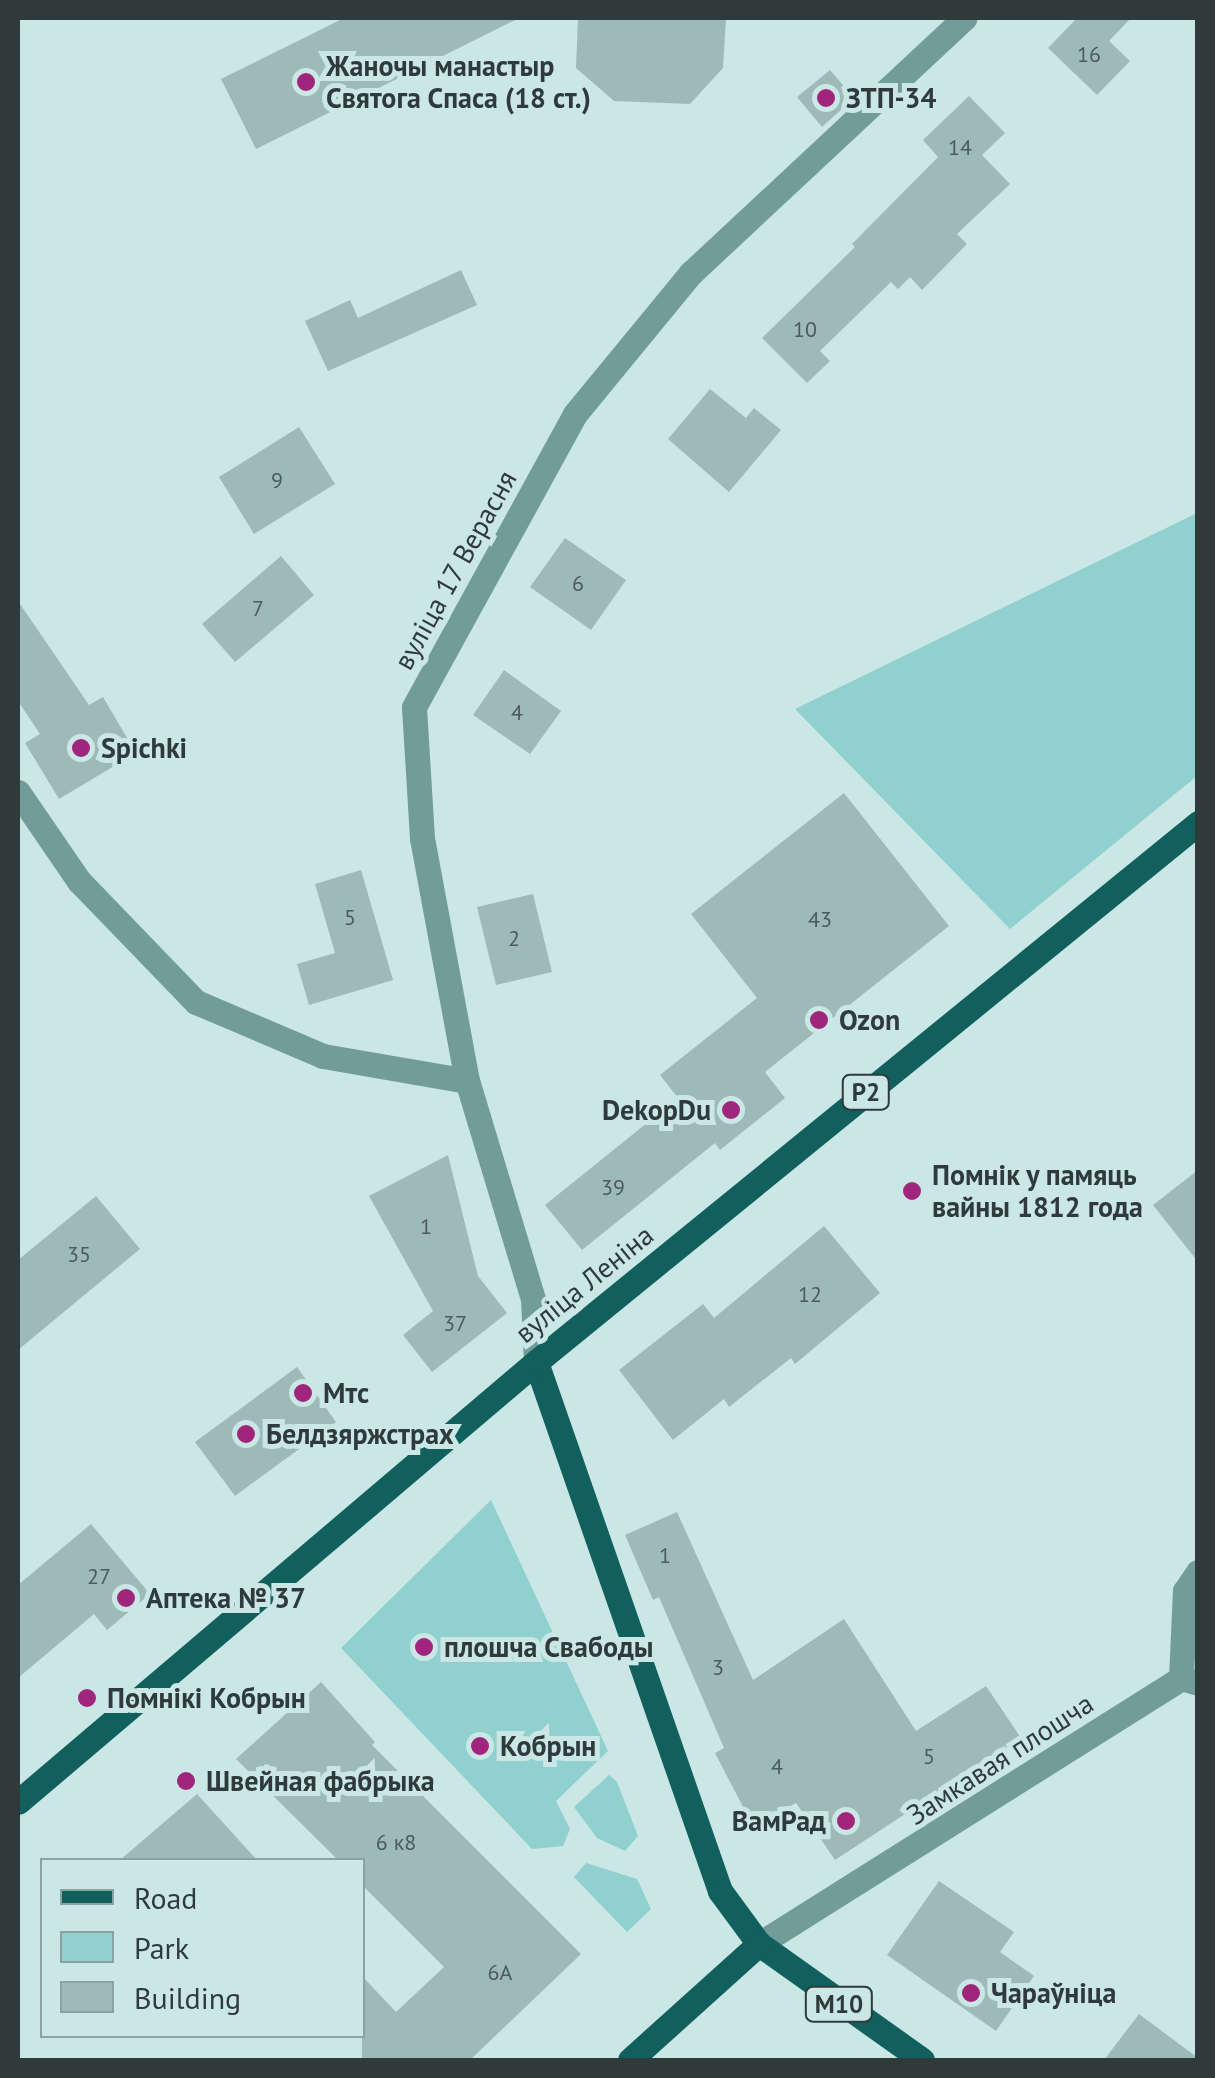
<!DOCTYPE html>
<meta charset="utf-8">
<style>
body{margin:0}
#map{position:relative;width:1215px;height:2078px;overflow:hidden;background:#cae7e5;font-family:"PT Sans",sans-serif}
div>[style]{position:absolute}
.green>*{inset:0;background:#90d0ce}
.building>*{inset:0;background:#9ebab8}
.minor>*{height:25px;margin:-12.5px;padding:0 12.5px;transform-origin:12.5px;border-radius:12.5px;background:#719c9a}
.major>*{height:25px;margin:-12.5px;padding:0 12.5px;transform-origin:12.5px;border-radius:12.5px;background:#11605e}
.dots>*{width:28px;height:28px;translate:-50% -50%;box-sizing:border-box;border:5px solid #cae7e5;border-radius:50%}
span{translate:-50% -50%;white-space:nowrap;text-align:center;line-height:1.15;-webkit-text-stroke:10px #cae7e5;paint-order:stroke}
.number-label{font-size:22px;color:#4b5b5a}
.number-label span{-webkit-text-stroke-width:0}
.shield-label span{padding:2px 8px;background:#cae7e5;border:2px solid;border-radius:8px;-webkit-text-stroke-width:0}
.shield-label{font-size:25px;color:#2f3b3a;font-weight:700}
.poi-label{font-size:28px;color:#2f3b3a;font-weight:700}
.left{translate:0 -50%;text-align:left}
.right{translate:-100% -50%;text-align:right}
.street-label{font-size:28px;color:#2f3b3a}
.frame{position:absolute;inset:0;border:20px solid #2f3b3a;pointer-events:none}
.legend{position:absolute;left:40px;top:1858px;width:325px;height:180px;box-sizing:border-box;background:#cae7e5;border:2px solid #8ca2a1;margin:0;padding:12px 18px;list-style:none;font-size:30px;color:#2f3b3a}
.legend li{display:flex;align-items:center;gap:20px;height:50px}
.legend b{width:50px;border:2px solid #8ca2a1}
</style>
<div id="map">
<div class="green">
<div style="clip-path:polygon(1197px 513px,1197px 776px,1010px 929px,795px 709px)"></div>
<div style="clip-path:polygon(491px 1500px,608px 1751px,556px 1801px,570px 1829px,563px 1846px,532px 1849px,341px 1648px)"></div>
<div style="clip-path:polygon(609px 1775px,617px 1782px,638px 1836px,625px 1851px,597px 1838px,574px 1807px)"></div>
<div style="clip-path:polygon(586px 1863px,637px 1879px,651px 1909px,627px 1932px,574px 1877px)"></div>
</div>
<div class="building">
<div style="clip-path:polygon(344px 18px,519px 18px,256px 149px,221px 79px)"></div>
<div style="clip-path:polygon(578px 18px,726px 18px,723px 68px,690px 104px,614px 101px,576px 68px)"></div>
<div style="clip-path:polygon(1077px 18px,1131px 18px,1109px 41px,1130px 61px,1097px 95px,1048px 48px)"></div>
<div style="clip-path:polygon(830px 70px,854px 98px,822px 127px,797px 97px)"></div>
<div style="clip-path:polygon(969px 96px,1005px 133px,982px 155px,1010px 184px,957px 234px,967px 244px,922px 290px,910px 277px,898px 289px,891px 282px,820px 351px,830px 361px,807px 383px,762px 338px,855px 247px,852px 244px,938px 157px,923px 140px)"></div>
<div style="clip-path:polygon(461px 270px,477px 305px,328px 371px,305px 321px,350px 300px,358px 318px)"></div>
<div style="clip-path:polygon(710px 389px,746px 418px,754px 408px,781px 430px,729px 492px,668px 439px)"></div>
<div style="clip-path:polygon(299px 427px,335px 484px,254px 534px,219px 477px)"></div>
<div style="clip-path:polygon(565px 538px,626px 580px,591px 630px,530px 587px)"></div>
<div style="clip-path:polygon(281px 556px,314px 595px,235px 662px,202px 624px)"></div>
<div style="clip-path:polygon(18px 601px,89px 705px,103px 697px,136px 753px,59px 799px,25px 743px,40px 734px,18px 701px)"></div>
<div style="clip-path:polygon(504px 670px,561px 711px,530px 754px,473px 715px)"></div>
<div style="clip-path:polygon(844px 793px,949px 926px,765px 1072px,785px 1098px,720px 1150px,715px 1143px,582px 1250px,545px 1205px,678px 1098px,660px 1075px,757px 998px,691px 914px)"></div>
<div style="clip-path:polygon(361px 870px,393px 980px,309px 1005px,297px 964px,335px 953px,315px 884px)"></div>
<div style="clip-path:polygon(533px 894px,552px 972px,496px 985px,477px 907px)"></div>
<div style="clip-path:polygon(448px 1155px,478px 1276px,507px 1313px,432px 1372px,403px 1335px,433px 1311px,369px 1196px)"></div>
<div style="clip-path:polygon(1198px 1170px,1198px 1262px,1153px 1205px)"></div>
<div style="clip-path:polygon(96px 1196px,140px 1249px,18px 1350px,18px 1260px)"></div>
<div style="clip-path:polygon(824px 1226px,880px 1293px,795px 1364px,791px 1358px,729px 1407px,724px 1399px,673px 1440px,619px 1370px,703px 1304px,714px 1318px)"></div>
<div style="clip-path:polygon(297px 1367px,336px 1422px,235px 1496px,195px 1442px)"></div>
<div style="clip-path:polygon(677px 1512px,753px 1680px,844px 1619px,916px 1731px,986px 1686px,1021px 1738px,835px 1860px,796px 1803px,753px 1826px,715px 1753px,724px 1748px,659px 1597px,653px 1600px,625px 1535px)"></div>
<div style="clip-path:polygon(91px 1524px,150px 1594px,107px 1630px,94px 1614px,18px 1678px,18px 1585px)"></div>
<div style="clip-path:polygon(321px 1682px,375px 1742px,372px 1745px,581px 1954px,470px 2060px,362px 2060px,362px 1976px,396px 2012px,444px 1967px,362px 1885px,362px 1860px,338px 1860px,236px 1759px)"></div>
<div style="clip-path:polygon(197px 1794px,257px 1860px,120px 1860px)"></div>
<div style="clip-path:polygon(939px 1881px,1014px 1932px,1000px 1952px,1034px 1976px,996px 2031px,887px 1955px)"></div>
<div style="clip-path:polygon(1139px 2014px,1198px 2058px,1198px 2060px,1104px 2060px)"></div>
</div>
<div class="minor">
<div style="left:18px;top:792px;width:108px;rotate:55.6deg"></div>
<div style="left:79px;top:881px;width:168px;rotate:46deg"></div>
<div style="left:196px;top:1002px;width:138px;rotate:23deg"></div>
<div style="left:323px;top:1056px;width:146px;rotate:9.8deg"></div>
<div style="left:536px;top:1362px;width:63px;rotate:-92.7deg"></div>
<div style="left:533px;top:1299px;width:228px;rotate:-106.8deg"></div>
<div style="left:467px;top:1081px;width:247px;rotate:-100.5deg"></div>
<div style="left:422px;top:838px;width:131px;rotate:-93.5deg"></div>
<div style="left:414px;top:707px;width:334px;rotate:-61.2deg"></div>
<div style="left:575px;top:414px;width:183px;rotate:-50.6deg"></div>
<div style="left:691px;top:273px;width:374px;rotate:-43deg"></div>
<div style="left:1181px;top:1678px;width:87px;rotate:-87.4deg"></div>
<div style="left:1185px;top:1591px;width:23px;rotate:-56deg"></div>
<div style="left:759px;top:1944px;width:499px;rotate:-32.2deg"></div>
<div style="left:1181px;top:1678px;width:18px;rotate:16deg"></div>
</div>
<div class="major">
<div style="left:536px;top:1362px;width:560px;rotate:70.82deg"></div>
<div style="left:720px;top:1891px;width:66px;rotate:53.7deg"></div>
<div style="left:759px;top:1944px;width:200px;rotate:35.4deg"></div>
<div style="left:18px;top:1802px;width:680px;rotate:-40.35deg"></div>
<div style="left:536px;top:1362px;width:854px;rotate:-39.15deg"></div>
<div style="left:630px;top:2060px;width:173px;rotate:-42deg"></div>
</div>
<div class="dots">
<div style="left:306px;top:82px;background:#a0267d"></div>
<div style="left:826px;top:98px;background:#a0267d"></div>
<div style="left:81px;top:748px;background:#a0267d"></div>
<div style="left:819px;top:1020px;background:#a0267d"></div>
<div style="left:731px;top:1110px;background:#a0267d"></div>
<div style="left:912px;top:1191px;background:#a0267d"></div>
<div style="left:303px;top:1393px;background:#a0267d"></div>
<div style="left:246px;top:1434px;background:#a0267d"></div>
<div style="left:126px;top:1598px;background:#a0267d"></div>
<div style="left:424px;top:1647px;background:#a0267d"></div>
<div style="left:87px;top:1698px;background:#a0267d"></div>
<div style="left:480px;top:1746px;background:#a0267d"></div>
<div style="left:186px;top:1781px;background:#a0267d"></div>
<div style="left:846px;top:1821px;background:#a0267d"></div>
<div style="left:971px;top:1993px;background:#a0267d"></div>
</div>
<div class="number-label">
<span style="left:1089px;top:55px">16</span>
<span style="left:960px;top:148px">14</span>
<span style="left:805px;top:330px">10</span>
<span style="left:277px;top:481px">9</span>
<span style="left:578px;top:584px">6</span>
<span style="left:258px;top:609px">7</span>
<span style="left:517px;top:713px">4</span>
<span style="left:350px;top:918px">5</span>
<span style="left:820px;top:920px">43</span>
<span style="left:514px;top:939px">2</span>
<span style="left:613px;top:1188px">39</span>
<span style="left:426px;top:1227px">1</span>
<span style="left:79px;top:1255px">35</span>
<span style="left:810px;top:1295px">12</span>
<span style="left:455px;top:1324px">37</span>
<span style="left:665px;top:1556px">1</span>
<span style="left:99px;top:1577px">27</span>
<span style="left:718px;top:1668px">3</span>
<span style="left:929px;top:1757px">5</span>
<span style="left:777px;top:1767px">4</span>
<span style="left:396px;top:1843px">6 к8</span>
<span style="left:500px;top:1973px">6А</span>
</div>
<div class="shield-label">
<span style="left:866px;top:1092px">Р2</span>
<span style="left:839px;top:2004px">М10</span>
</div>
<div class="poi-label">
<span class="left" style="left:326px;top:82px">Жаночы манастыр<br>Святога Спаса (18 ст.)</span>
<span class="left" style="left:846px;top:98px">ЗТП-34</span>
<span class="left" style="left:101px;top:748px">Spichki</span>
<span class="left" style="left:839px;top:1020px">Ozon</span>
<span class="right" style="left:711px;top:1110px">DekopDu</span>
<span class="left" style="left:932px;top:1191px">Помнік у памяць<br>вайны 1812 года</span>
<span class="left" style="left:323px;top:1393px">Мтс</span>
<span class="left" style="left:266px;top:1434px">Белдзяржстрах</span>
<span class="left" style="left:146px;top:1598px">Аптека № 37</span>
<span class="left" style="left:444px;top:1647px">плошча Свабоды</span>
<span class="left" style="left:107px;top:1698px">Помнікі Кобрын</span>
<span class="left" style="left:500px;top:1746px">Кобрын</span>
<span class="left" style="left:206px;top:1781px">Швейная фабрыка</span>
<span class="right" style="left:826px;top:1821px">ВамРад</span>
<span class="left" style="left:991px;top:1993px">Чараўніца</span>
</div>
<div class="street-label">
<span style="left:455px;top:570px;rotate:-61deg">вуліца 17 Верасня</span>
<span style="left:584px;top:1284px;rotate:-39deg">вуліца Леніна</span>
<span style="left:1000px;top:1759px;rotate:-33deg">Замкавая плошча</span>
</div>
<div class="frame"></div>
<ul class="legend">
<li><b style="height:12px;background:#11605e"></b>Road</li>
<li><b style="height:28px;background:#90d0ce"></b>Park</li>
<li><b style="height:28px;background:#9ebab8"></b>Building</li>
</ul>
</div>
